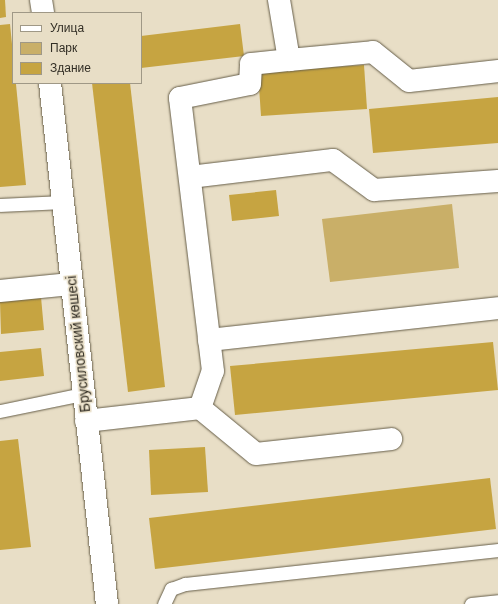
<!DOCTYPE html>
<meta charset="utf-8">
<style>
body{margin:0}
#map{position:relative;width:498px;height:604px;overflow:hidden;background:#e8dec6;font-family:"DM Sans",sans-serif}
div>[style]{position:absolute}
.green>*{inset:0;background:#c9af68}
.building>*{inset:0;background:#c6a441}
.roads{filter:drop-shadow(0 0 1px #665e49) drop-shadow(0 0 1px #665e49)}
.service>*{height:13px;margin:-6.5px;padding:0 6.5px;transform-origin:6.5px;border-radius:6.5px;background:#fff}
.minor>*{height:22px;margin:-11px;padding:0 11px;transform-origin:11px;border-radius:11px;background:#fff}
.tertiary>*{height:22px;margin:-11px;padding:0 11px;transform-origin:11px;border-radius:11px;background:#fff}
span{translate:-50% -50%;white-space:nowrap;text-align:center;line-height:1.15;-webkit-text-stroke:3px #e8dec6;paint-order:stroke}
.street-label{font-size:14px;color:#322e25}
.legend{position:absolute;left:12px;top:12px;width:130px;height:72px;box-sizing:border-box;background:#e8dec6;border:1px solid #9f9886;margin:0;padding:5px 7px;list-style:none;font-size:12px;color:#322e25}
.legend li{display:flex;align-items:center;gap:8px;height:20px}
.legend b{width:20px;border:1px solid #9f9886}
</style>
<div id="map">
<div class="green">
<div style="clip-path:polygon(452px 204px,459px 268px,330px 282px,322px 219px)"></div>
</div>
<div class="building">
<div style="clip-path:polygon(0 0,5px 0,6px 17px,0 18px)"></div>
<div style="clip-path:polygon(10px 24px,26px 185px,0 187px,0 25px)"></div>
<div style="clip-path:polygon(240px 24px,244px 56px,141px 68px,141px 36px)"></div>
<div style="clip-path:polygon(364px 65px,367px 109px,261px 116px,258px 72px)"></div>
<div style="clip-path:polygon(92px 83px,130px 83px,165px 387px,128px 392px)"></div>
<div style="clip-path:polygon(498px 97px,498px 143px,373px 153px,369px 109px)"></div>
<div style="clip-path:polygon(276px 190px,279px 216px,232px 221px,229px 195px)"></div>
<div style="clip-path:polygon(41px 297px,44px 330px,1px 334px,0 301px)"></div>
<div style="clip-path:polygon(493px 342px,498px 390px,235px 415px,230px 366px)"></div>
<div style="clip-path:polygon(41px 348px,44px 376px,0 381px,0 352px)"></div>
<div style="clip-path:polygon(18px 439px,31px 547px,0 550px,0 441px)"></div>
<div style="clip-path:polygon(205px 447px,208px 492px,151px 495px,149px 450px)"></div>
<div style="clip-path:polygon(490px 478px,496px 529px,155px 569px,149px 518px)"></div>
</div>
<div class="roads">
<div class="service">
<div style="left:0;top:205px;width:62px;rotate:-2.8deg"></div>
<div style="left:0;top:411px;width:85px;rotate:-11.6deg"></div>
<div style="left:164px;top:604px;width:17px;rotate:-65deg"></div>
<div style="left:171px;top:589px;width:15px;rotate:-20deg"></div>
<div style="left:185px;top:584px;width:315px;rotate:-6.2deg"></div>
<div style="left:471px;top:604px;width:27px;rotate:-6deg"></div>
</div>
<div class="minor">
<div style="left:279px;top:0;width:61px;rotate:80.5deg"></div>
<div style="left:289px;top:60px;width:84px;rotate:-5.4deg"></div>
<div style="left:373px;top:52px;width:46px;rotate:38.9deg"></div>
<div style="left:409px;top:81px;width:90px;rotate:-6.4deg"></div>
<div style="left:190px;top:177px;width:144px;rotate:-6.8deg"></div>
<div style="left:333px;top:160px;width:51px;rotate:36.2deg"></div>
<div style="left:374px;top:190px;width:124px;rotate:-4.2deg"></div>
<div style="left:0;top:291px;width:71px;rotate:-5.6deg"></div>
<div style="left:209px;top:340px;width:291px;rotate:-6.3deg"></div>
<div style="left:200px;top:408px;width:72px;rotate:39.4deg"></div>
<div style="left:256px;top:454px;width:136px;rotate:-6.3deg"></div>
<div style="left:86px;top:421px;width:115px;rotate:-6.5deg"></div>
<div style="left:200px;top:408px;width:39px;rotate:-71deg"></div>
<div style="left:213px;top:371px;width:275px;rotate:-96.9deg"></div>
<div style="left:180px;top:98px;width:71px;rotate:-11.3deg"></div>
<div style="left:250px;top:84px;width:20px;rotate:-87deg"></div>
<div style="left:251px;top:64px;width:38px;rotate:-6deg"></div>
</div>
<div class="tertiary">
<div style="left:41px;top:0;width:13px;rotate:81deg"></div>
<div style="left:50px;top:83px;width:524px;rotate:83.76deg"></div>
</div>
</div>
<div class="street-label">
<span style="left:78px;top:344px;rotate:-96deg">Брусиловский көшесі</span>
</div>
<ul class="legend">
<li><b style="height:5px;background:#fff"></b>Улица</li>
<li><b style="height:11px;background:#c9af68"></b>Парк</li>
<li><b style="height:11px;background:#c6a441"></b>Здание</li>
</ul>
</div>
